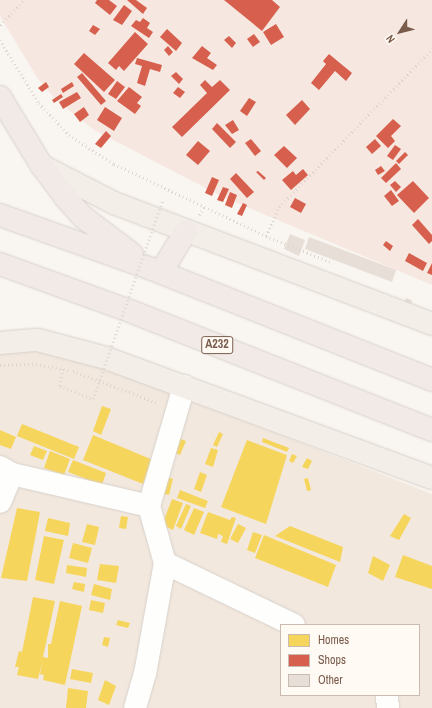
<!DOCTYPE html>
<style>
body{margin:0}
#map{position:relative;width:432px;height:708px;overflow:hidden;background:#f9f5f0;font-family:"Archivo Narrow",sans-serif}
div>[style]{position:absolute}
.residential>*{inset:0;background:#f2e8de}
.commercial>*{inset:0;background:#f6e8e1}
.homes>*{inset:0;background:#f6d55c}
.shops>*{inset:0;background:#d6604d}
.building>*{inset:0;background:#e6ded7}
.path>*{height:2.5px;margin-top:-1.25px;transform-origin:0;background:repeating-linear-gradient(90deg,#dcd5d0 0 1px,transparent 0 4px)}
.roads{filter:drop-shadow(0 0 1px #d7d1cb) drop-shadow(0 0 1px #d7d1cb)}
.minor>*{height:22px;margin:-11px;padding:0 11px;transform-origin:11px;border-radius:11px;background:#fefefd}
.major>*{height:22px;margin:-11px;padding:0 11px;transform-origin:11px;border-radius:11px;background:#f3eee8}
.highway>*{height:22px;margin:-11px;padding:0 11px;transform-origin:11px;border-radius:11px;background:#f2eae7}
.path-bridge>*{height:2.5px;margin-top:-1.25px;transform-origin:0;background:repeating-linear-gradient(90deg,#dcd5d0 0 1px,transparent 0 4px)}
span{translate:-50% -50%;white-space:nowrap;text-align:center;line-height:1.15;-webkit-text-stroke:4px #fffaf3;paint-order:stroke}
.shield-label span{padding:1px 3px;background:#fffaf3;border:1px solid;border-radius:3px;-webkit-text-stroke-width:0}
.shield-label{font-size:12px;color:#7a5c4d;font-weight:700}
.legend{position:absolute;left:280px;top:624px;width:140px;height:72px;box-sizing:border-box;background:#fffaf3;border:1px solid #cabbb1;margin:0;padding:5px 7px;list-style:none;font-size:12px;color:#7a5c4d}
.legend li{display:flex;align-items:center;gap:8px;height:20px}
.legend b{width:20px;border:1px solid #cabbb1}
.north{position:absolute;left:380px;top:12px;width:40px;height:40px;-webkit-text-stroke:3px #fffaf3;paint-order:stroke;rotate:234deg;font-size:11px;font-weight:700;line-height:16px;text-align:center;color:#7a5c4d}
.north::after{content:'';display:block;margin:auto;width:14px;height:18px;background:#7a5c4d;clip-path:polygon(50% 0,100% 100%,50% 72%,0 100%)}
</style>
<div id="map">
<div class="residential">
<div style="clip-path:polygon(evenodd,29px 350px,63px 356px,158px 387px,432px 494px,432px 708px,0 708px,0 353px,29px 350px,281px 625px,419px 625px,419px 695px,281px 695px,281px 625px)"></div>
</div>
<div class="commercial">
<div style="clip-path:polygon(0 0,432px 0,432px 285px,221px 196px,94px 130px,56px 100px,38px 79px,0 16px)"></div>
</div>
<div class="homes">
<div style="clip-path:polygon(102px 406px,111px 409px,101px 435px,93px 431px)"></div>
<div style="clip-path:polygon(22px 424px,79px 447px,74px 459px,17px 436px)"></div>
<div style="clip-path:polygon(0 430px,16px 437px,11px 449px,0 445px)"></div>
<div style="clip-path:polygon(219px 432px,223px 434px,217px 447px,213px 445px)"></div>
<div style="clip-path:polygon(93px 435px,153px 460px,143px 484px,83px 460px)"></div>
<div style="clip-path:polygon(178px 438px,186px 441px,180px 455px,173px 452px)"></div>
<div style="clip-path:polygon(263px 438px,289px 448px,287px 452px,262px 442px)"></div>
<div style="clip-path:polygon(247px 440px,287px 455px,266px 524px,221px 507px)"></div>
<div style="clip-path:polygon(34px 446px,47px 451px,43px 460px,30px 455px)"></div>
<div style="clip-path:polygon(211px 448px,218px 450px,213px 467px,205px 464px)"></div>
<div style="clip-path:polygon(50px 451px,70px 459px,64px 475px,44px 468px)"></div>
<div style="clip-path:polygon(292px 454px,297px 456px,293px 463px,289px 461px)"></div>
<div style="clip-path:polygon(307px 458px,312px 461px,308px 469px,302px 467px)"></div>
<div style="clip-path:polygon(73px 460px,106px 473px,102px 485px,68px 472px)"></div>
<div style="clip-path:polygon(200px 472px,207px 475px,201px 492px,194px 489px)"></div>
<div style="clip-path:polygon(164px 476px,173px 479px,169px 495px,160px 493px)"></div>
<div style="clip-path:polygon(308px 478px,311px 490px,307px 491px,304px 479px)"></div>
<div style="clip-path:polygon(180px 490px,208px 501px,205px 508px,177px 498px)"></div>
<div style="clip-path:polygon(172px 499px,183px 503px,173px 530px,162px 525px)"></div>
<div style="clip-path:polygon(186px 504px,191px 506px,181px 529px,176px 526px)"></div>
<div style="clip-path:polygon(17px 508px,40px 512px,27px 581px,1px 578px)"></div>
<div style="clip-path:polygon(194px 508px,204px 512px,194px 535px,184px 530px)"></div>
<div style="clip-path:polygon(208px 512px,230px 520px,232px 517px,236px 518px,227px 544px,221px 542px,223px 536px,218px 534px,217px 539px,200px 533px)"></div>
<div style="clip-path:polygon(404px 514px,411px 518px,399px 540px,390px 536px)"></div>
<div style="clip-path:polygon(121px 516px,128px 517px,126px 529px,119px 528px)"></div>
<div style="clip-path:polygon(48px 518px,70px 523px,68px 536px,45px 531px)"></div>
<div style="clip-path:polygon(87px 524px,99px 527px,95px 545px,82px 542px)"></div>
<div style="clip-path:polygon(238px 524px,246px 528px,238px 543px,230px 539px)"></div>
<div style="clip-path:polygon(290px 526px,343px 547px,340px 562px,275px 536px)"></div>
<div style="clip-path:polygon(253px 532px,262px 535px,255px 553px,247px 550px)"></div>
<div style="clip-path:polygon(264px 535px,336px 565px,328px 587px,255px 558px)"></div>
<div style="clip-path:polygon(44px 536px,64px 540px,54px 584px,35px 580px)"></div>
<div style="clip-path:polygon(73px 543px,92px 548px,88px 563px,69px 558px)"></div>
<div style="clip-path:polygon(403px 555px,432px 566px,432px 589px,395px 577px)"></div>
<div style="clip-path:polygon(373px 556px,390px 565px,383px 581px,368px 573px)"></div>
<div style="clip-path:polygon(100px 564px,119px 566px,116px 583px,97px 580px)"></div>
<div style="clip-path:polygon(67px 565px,87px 568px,86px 577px,66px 573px)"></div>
<div style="clip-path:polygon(74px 582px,85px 584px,84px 592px,72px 589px)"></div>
<div style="clip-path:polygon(94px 584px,112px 589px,110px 600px,91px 595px)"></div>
<div style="clip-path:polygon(33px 597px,55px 601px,43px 657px,48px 658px,48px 644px,51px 644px,60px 601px,82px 606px,65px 685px,43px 680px,44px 675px,40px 674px,43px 660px,38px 679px,17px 675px,19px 667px,15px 667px,19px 651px,22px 652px)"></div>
<div style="clip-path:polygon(91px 600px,105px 603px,103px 613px,89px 610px)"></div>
<div style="clip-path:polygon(118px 620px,130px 623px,128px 628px,116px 625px)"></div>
<div style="clip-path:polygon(104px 637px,110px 638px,108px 647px,102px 645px)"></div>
<div style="clip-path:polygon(72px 669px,93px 673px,91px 683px,70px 679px)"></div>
<div style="clip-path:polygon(105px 680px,116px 686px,109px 705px,98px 700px)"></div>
<div style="clip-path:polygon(68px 688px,88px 691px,86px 708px,66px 708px)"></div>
</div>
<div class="shops">
<div style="clip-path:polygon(97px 0,109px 0,117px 6px,110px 15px,95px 3px)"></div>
<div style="clip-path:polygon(127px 0,136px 0,147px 8px,143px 14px)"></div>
<div style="clip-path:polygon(224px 0,272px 0,280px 7px,262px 31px)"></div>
<div style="clip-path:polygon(124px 5px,132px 11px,122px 25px,113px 20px)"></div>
<div style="clip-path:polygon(143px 18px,150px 23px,147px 28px,153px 32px,149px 38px,131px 26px,136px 20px,140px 22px)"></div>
<div style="clip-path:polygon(276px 24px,284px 37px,271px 45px,263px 32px)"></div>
<div style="clip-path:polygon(93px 25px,100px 29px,95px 35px,89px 31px)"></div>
<div style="clip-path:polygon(167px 29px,182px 43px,176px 51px,160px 37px)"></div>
<div style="clip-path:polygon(135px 32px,148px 44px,124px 71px,119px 66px,116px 70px,108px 63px)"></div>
<div style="clip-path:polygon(254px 34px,260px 42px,253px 47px,247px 39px)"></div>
<div style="clip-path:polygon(229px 36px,236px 43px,232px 48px,224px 40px)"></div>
<div style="clip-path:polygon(168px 46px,173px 52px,169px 56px,164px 50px)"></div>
<div style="clip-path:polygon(202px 46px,211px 53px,207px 58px,217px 65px,213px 70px,192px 58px)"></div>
<div style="clip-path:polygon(84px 53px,115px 80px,104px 92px,74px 64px)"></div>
<div style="clip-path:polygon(329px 54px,352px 73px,346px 81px,335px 71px,319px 90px,311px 83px,326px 64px,323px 61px)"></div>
<div style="clip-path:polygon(137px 58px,162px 65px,160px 72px,150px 69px,145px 86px,137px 83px,142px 66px,135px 64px)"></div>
<div style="clip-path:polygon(176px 72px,183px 79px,179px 84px,171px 76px)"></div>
<div style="clip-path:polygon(82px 73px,106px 101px,101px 105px,77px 77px)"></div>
<div style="clip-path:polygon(205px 80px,212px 87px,220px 80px,230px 90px,182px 137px,172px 127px,207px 93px,200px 85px)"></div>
<div style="clip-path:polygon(117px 81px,125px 87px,116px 99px,108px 94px)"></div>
<div style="clip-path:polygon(46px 82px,49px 87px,42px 92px,38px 88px)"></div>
<div style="clip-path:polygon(72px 82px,74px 86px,63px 93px,61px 89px)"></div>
<div style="clip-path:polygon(129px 87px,142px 97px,137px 103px,141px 106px,135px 114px,117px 101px)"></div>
<div style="clip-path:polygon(178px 87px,185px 92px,180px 98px,173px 93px)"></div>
<div style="clip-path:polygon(77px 92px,81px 98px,63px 109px,59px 102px)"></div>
<div style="clip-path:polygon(61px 94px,63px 97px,54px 103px,52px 100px)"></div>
<div style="clip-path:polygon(249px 98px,256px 102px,247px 116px,240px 111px)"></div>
<div style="clip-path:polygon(302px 100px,310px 109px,295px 125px,286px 115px)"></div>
<div style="clip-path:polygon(84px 107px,89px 115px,80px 122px,74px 114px)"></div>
<div style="clip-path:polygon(105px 107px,122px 118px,114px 131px,97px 120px)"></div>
<div style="clip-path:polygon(393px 119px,401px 126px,391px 136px,395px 141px,388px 148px,376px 136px)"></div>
<div style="clip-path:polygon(233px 120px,239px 130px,232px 134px,225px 125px)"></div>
<div style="clip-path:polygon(217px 123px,236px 142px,230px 148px,212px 129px)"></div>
<div style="clip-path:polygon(106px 131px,111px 136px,101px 148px,95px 144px)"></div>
<div style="clip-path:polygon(251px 139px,261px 151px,255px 156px,245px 143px)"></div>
<div style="clip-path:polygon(375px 139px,381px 146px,372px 154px,366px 147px)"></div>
<div style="clip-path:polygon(198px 141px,210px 151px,198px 165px,186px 155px)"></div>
<div style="clip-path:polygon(395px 145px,401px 149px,393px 160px,387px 156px)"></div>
<div style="clip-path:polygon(284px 146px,297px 158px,287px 168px,274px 155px)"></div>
<div style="clip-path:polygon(405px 152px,408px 155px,399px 164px,396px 161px)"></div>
<div style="clip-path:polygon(396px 163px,401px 169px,386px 183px,381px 178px)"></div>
<div style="clip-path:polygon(381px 166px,385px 171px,378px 175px,375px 170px)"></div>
<div style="clip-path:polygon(303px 169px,308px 175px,291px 190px,282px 180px,293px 171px,296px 175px)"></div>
<div style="clip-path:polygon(258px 171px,266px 178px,264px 180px,256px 172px)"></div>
<div style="clip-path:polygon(236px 173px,254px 192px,247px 198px,230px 179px)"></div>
<div style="clip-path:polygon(212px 177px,219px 180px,212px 196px,205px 193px)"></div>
<div style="clip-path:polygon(395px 181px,401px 187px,396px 192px,390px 185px)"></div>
<div style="clip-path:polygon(413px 181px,429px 198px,414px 213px,397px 195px)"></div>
<div style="clip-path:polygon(223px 187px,229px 189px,223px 202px,217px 200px)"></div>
<div style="clip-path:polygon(391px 190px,399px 201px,392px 206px,384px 196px)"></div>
<div style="clip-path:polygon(230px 192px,237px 195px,232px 208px,225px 205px)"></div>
<div style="clip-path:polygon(295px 198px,306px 204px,301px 213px,290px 207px)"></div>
<div style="clip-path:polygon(243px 203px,247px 205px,242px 216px,237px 214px)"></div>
<div style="clip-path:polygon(418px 219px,432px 235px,432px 241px,429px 244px,412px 225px)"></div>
<div style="clip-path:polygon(386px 241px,393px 246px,390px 251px,383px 245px)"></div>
<div style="clip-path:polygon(409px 253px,427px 263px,423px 271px,405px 261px)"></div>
<div style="clip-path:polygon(432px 263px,432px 275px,427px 273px)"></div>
</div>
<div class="building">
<div style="clip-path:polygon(290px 234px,305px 240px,299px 256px,284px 249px)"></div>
<div style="clip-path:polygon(309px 237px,396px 270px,392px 282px,305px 249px)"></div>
<div style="clip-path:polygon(406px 298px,412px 300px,409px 311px,403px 309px)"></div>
</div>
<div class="path">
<div style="left:0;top:25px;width:35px;rotate:-46deg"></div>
<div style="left:0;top:40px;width:74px;rotate:58.2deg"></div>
<div style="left:39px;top:103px;width:44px;rotate:46.8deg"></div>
<div style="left:69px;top:135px;width:54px;rotate:32.8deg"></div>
<div style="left:114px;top:164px;width:168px;rotate:25.3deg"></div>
<div style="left:266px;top:236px;width:72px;rotate:21.9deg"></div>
<div style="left:199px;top:215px;width:9px;rotate:-58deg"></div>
<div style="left:266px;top:236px;width:32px;rotate:-66deg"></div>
<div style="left:279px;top:207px;width:220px;rotate:-45.9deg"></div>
<div style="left:0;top:365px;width:36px;rotate:-2deg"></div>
<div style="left:36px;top:364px;width:33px;rotate:11deg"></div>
<div style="left:63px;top:369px;width:17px;rotate:100deg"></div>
<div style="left:60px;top:386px;width:35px;rotate:22deg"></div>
<div style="left:73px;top:371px;width:91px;rotate:20.6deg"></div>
</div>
<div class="roads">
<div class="minor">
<div style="left:0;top:467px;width:14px;rotate:30deg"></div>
<div style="left:12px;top:474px;width:30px;rotate:113deg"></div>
<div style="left:12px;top:474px;width:141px;rotate:13.1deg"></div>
<div style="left:149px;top:506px;width:125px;rotate:-73.7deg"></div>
<div style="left:165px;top:563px;width:143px;rotate:25.7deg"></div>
<div style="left:387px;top:695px;width:13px;rotate:86deg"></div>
<div style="left:135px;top:708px;width:35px;rotate:-74deg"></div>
<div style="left:145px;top:674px;width:113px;rotate:-79.8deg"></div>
<div style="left:165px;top:563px;width:59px;rotate:-105.7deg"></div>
</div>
<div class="major">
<div style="left:42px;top:166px;width:81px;rotate:27.2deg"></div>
<div style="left:114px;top:203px;width:340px;rotate:20.8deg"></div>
<div style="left:0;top:343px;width:38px;rotate:-5deg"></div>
<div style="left:38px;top:340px;width:70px;rotate:14.8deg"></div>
<div style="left:106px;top:358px;width:347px;rotate:20.2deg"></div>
</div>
<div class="highway">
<div style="left:0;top:97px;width:81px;rotate:58.7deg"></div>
<div style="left:42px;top:166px;width:39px;rotate:53deg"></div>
<div style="left:65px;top:197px;width:27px;rotate:48deg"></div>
<div style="left:83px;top:217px;width:61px;rotate:37.1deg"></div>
<div style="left:0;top:215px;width:161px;rotate:19.6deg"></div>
<div style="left:152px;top:269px;width:301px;rotate:21.6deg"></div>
<div style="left:0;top:264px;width:144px;rotate:19.9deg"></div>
<div style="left:135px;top:313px;width:319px;rotate:21.5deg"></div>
<div style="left:161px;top:272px;width:48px;rotate:-58.6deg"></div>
</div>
</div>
<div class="path-bridge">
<div style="left:93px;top:399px;width:209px;rotate:-70.7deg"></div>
</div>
<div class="shield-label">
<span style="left:217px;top:345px">A232</span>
</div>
<ul class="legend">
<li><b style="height:11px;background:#f6d55c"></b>Homes</li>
<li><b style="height:11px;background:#d6604d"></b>Shops</li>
<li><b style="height:11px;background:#e6ded7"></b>Other</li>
</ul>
<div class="north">N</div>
</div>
